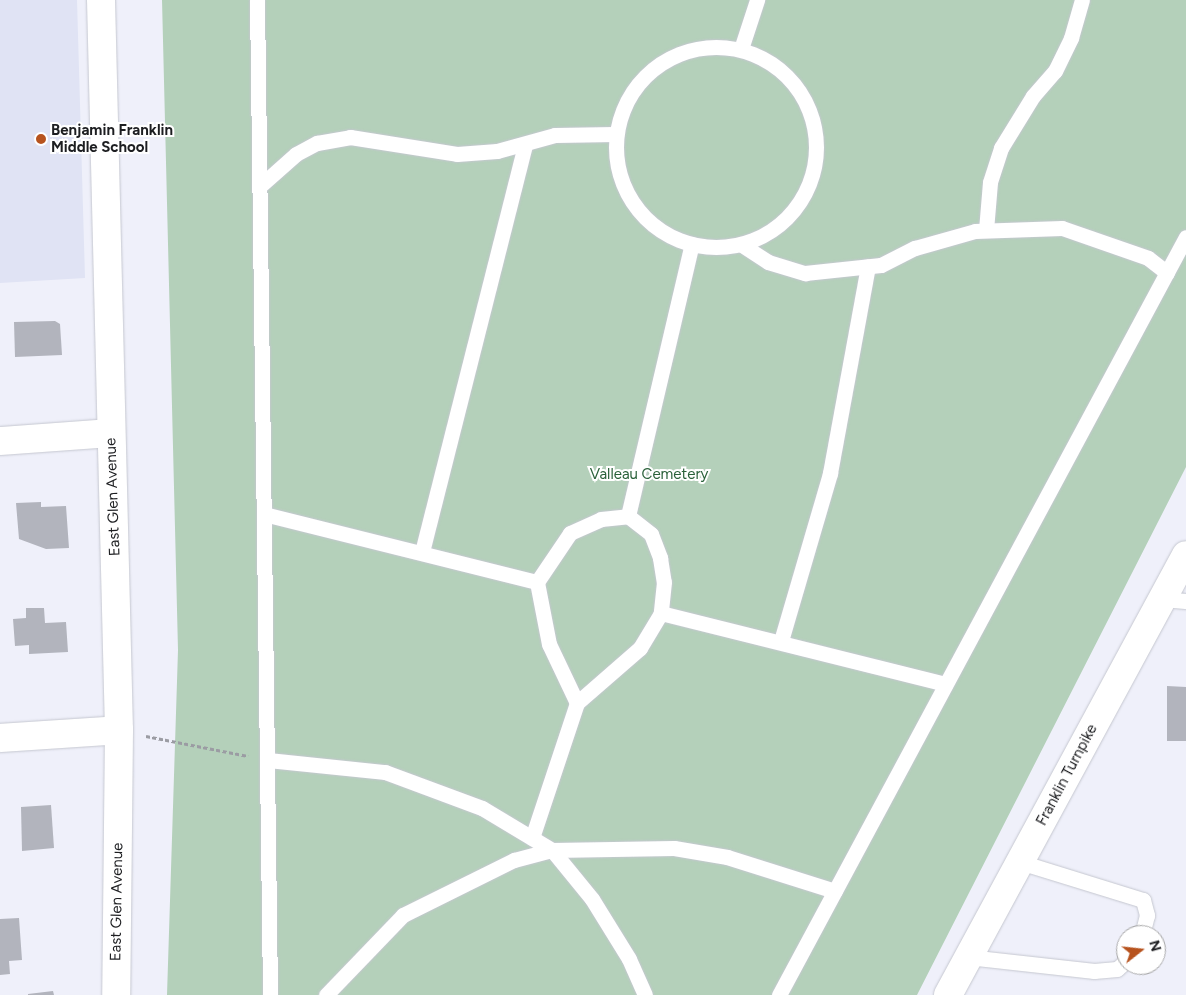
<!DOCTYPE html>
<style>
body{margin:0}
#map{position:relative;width:1186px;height:995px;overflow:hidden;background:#eff0fa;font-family:Figtree,sans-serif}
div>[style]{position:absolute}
.built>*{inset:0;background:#e0e3f4}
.green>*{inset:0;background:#b4d0ba}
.building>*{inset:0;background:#b2b4bd}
.path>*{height:3px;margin-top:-1.5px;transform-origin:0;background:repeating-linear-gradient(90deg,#9b9ca3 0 4px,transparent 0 6.5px)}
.roads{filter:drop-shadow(0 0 1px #c5c7d0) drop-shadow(0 0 1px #c5c7d0)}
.lane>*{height:15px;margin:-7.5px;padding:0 7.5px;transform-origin:7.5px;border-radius:7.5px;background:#fff}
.lane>.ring{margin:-7.5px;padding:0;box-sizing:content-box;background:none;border:15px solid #fff;border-radius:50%}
.street>*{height:28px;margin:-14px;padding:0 14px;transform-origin:14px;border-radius:14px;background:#fff}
.secondary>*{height:28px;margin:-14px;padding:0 14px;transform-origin:14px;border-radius:14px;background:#fff}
.dots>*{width:14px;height:14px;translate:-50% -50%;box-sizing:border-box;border:2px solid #fff;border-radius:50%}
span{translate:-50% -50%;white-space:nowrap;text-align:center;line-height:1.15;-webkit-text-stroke:4px #fff;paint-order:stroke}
.poi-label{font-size:15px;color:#1d1e21;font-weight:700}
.left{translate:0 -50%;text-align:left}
.park-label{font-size:15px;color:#2a613a}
.street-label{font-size:15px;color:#1d1e21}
.north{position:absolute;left:1116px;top:925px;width:50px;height:50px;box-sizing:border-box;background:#fff;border:1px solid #a5a5a6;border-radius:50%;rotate:74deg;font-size:14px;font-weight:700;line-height:20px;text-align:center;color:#1d1e21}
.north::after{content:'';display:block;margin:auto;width:18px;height:22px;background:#b7531e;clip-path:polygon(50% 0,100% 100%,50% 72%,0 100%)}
</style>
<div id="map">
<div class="built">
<div style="clip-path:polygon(0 0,77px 0,85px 278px,0 283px)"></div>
</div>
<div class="green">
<div style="clip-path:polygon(162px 0,1186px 0,1186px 467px,917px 995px,167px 995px,178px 650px)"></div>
</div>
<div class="building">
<div style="clip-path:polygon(55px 321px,60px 324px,62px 355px,15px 357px,14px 322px)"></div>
<div style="clip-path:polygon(41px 502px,41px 507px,66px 506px,69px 548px,46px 549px,19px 539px,16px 503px)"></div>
<div style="clip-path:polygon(26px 608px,44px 608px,45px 623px,66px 622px,68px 652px,29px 654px,29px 645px,15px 646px,13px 619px,26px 618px)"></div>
<div style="clip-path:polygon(1167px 686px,1186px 687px,1186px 741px,1167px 741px)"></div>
<div style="clip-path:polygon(51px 805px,54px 848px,22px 851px,21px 807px)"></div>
<div style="clip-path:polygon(19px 918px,22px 960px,9px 961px,10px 974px,0 975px,0 919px)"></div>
<div style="clip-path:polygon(53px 991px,54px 995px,28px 995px,28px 994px)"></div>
</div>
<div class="path">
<div style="left:146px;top:736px;width:104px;rotate:11.1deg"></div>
</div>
<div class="roads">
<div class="lane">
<div style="left:257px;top:0;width:995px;rotate:89.25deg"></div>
<div class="ring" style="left:616px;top:47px;width:185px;height:185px"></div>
<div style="left:741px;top:49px;width:52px;rotate:-71.9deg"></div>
<div style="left:260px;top:186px;width:48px;rotate:-41.6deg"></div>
<div style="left:296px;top:154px;width:24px;rotate:-28deg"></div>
<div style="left:317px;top:143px;width:34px;rotate:-10deg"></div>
<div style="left:350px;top:137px;width:108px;rotate:9deg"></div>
<div style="left:457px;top:154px;width:40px;rotate:-4.3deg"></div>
<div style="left:497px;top:151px;width:60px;rotate:-15.4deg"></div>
<div style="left:555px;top:135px;width:60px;rotate:-1deg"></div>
<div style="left:986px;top:230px;width:48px;rotate:-85.2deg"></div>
<div style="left:990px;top:182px;width:36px;rotate:-72deg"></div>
<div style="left:1001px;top:148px;width:61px;rotate:-58.4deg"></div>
<div style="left:1033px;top:96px;width:33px;rotate:-49deg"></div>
<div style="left:1055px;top:71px;width:37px;rotate:-64deg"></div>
<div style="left:1071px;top:38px;width:40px;rotate:-74deg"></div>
<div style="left:742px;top:245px;width:31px;rotate:33deg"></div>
<div style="left:768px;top:262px;width:39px;rotate:17deg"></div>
<div style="left:805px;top:273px;width:76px;rotate:-6deg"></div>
<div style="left:881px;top:265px;width:38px;rotate:-27deg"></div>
<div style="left:915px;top:248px;width:62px;rotate:-15.8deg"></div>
<div style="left:975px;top:231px;width:87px;rotate:-2deg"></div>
<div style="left:1062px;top:228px;width:91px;rotate:19.2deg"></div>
<div style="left:1148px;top:258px;width:24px;rotate:38deg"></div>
<div style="left:264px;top:514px;width:281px;rotate:14deg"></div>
<div style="left:628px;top:516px;width:29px;rotate:38deg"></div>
<div style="left:651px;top:534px;width:26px;rotate:69deg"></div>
<div style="left:660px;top:558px;width:24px;rotate:81deg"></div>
<div style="left:664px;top:582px;width:31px;rotate:96deg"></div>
<div style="left:661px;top:613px;width:41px;rotate:121deg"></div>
<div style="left:640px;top:648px;width:84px;rotate:138.9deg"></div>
<div style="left:577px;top:703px;width:65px;rotate:-115.4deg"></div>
<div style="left:549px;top:644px;width:63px;rotate:-101deg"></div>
<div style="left:537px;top:582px;width:59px;rotate:-56deg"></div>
<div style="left:570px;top:533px;width:34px;rotate:-24deg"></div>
<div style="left:601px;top:519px;width:27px;rotate:-6deg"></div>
<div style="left:628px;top:516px;width:279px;rotate:-76.8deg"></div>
<div style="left:422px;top:552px;width:420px;rotate:-75.8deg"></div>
<div style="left:1162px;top:599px;width:24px;rotate:5deg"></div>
<div style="left:661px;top:613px;width:293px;rotate:14deg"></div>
<div style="left:781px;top:641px;width:175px;rotate:-73.7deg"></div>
<div style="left:830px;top:473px;width:210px;rotate:-79.6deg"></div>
<div style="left:268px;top:760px;width:118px;rotate:5.9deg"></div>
<div style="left:385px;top:772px;width:103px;rotate:20.4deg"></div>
<div style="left:482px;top:808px;width:82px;rotate:31deg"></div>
<div style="left:552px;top:850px;width:63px;rotate:50.8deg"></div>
<div style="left:592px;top:899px;width:70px;rotate:58.3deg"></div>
<div style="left:629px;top:959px;width:39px;rotate:66deg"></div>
<div style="left:532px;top:838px;width:142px;rotate:-71.6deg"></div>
<div style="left:1020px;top:862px;width:129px;rotate:17.2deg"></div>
<div style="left:1143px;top:900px;width:16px;rotate:75deg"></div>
<div style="left:1147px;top:915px;width:21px;rotate:104deg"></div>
<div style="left:968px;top:957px;width:127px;rotate:6.3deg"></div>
<div style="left:1094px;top:971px;width:23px;rotate:-5deg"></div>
<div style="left:1117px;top:969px;width:12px;rotate:-42deg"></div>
<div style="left:326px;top:995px;width:111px;rotate:-46.1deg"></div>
<div style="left:403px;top:915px;width:124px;rotate:-26.4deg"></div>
<div style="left:514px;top:860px;width:39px;rotate:-15deg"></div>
<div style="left:552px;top:850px;width:122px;rotate:-0.9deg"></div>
<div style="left:674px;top:848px;width:54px;rotate:9.6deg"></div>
<div style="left:727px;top:857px;width:113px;rotate:17.5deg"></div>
<div style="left:779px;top:995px;width:860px;rotate:-61.77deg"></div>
</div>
<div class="street">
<div style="left:0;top:441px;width:111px;rotate:-4.1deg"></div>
<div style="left:0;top:738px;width:119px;rotate:-3.8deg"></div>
</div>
<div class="secondary">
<div style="left:101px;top:0;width:730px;rotate:88.59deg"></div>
<div style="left:119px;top:730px;width:265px;rotate:90.6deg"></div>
<div style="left:948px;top:995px;width:500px;rotate:-61.59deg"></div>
</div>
</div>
<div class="dots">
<div style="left:41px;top:139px;background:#b7531e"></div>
</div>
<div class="poi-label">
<span class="left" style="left:51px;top:139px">Benjamin Franklin<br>Middle School</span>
</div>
<div class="park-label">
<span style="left:649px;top:475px">Valleau Cemetery</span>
</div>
<div class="street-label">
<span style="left:113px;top:497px;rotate:-92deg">East Glen Avenue</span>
<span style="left:1067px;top:775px;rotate:-62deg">Franklin Turnpike</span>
<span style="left:117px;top:902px;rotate:-89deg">East Glen Avenue</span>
</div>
<div class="north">N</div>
</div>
